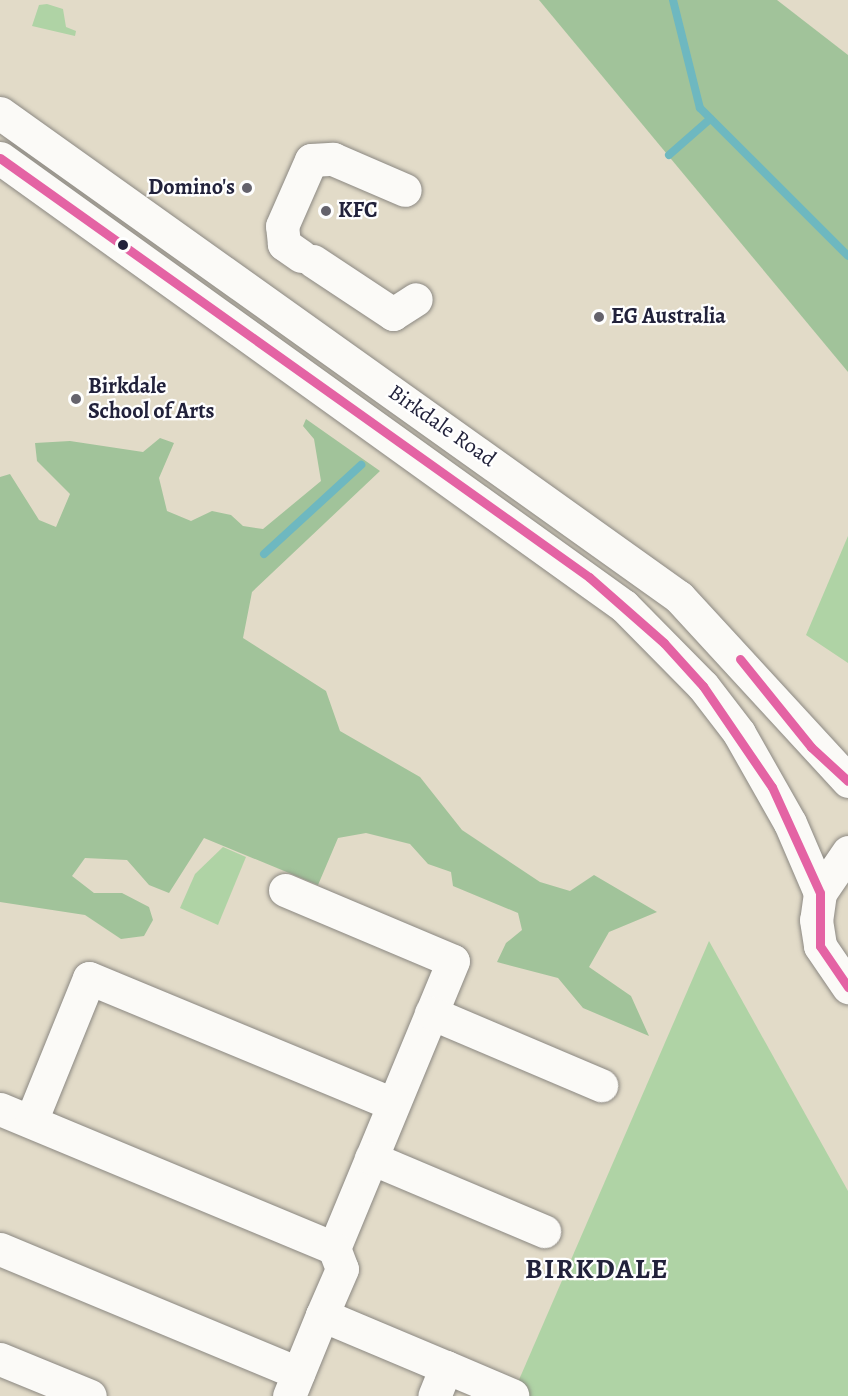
<!DOCTYPE html>
<style>
body{margin:0}
#map{position:relative;width:848px;height:1396px;overflow:hidden;background:#e2dbc8;font-family:Alegreya,serif}
div>[style]{position:absolute}
.green>*{inset:0;background:#afd3a5}
.forest>*{inset:0;background:#a1c39a}
.stream>*{height:8px;margin:-4px;padding:0 4px;transform-origin:4px;border-radius:4px;background:#6eb8c0}
.roads{filter:drop-shadow(0 0 2px #8b8882) drop-shadow(0 0 2px #8b8882)}
.minor>*{height:33px;margin:-16.5px;padding:0 16.5px;transform-origin:16.5px;border-radius:16.5px;background:#fbfaf7}
.major>*{height:33px;margin:-16.5px;padding:0 16.5px;transform-origin:16.5px;border-radius:16.5px;background:#fbfaf7}
.bus-1>*{height:9px;margin:-4.5px;padding:0 4.5px;transform-origin:4.5px;border-radius:4.5px;background:#e463a4}
.dots>*{width:16px;height:16px;translate:-50% -50%;box-sizing:border-box;border:3px solid #fff;border-radius:50%}
span{translate:-50% -50%;white-space:nowrap;text-align:center;line-height:1.15;-webkit-text-stroke:4.5px #fff;paint-order:stroke}
.poi-label{font-size:22px;color:#22223b;font-weight:700}
.right{translate:-100% -50%;text-align:right}
.left{translate:0 -50%;text-align:left}
.street-label{font-size:22px;color:#22223b}
.district-label{font-size:28px;color:#22223b;font-weight:700;letter-spacing:1.5px}
</style>
<div id="map">
<div class="green">
<div style="clip-path:polygon(47px 4px,63px 9px,66px 27px,76px 31px,75px 36px,32px 26px,39px 5px)"></div>
<div style="clip-path:polygon(848px 536px,848px 663px,806px 635px)"></div>
<div style="clip-path:polygon(223px 847px,246px 857px,218px 925px,180px 908px,195px 874px)"></div>
<div style="clip-path:polygon(709px 941px,848px 1191px,848px 1396px,512px 1396px)"></div>
</div>
<div class="forest">
<div style="clip-path:polygon(539px 0,777px 0,848px 55px,848px 372px)"></div>
<div style="clip-path:polygon(306px 419px,380px 471px,252px 592px,243px 638px,326px 691px,340px 731px,420px 777px,462px 830px,540px 882px,570px 891px,594px 875px,657px 912px,609px 932px,589px 967px,631px 996px,649px 1036px,583px 1008px,558px 978px,497px 962px,506px 943px,522px 930px,518px 913px,453px 886px,451px 872px,428px 864px,410px 844px,366px 833px,338px 838px,318px 885px,204px 838px,169px 893px,149px 885px,127px 860px,85px 858px,72px 876px,94px 893px,122px 893px,149px 907px,153px 920px,144px 936px,121px 939px,85px 915px,0 902px,0 477px,10px 474px,39px 520px,56px 527px,70px 494px,37px 461px,35px 443px,70px 441px,143px 452px,160px 438px,174px 443px,159px 478px,167px 511px,191px 521px,212px 511px,231px 515px,243px 526px,263px 529px,321px 481px,314px 439px,303px 426px)"></div>
</div>
<div class="stream">
<div style="left:673px;top:0;width:111px;rotate:76deg"></div>
<div style="left:700px;top:108px;width:209px;rotate:45deg"></div>
<div style="left:669px;top:155px;width:55px;rotate:-41.3deg"></div>
<div style="left:264px;top:554px;width:132px;rotate:-42.5deg"></div>
</div>
<div class="roads">
<div class="minor">
<div style="left:301px;top:256px;width:21px;rotate:-145deg"></div>
<div style="left:284px;top:244px;width:18px;rotate:-96deg"></div>
<div style="left:282px;top:226px;width:72px;rotate:-66.3deg"></div>
<div style="left:311px;top:160px;width:22px;rotate:-3deg"></div>
<div style="left:333px;top:159px;width:78px;rotate:23.3deg"></div>
<div style="left:313px;top:261px;width:96px;rotate:33.5deg"></div>
<div style="left:393px;top:314px;width:27px;rotate:-33deg"></div>
<div style="left:285px;top:890px;width:182px;rotate:22.9deg"></div>
<div style="left:453px;top:961px;width:311px;rotate:112.5deg"></div>
<div style="left:431px;top:1013px;width:185px;rotate:23deg"></div>
<div style="left:0;top:1109px;width:362px;rotate:22.6deg"></div>
<div style="left:334px;top:1248px;width:22px;rotate:69deg"></div>
<div style="left:342px;top:1269px;width:50px;rotate:113.5deg"></div>
<div style="left:31px;top:1121px;width:154px;rotate:-67.9deg"></div>
<div style="left:89px;top:978px;width:329px;rotate:22.5deg"></div>
<div style="left:371px;top:1158px;width:188px;rotate:22.9deg"></div>
<div style="left:0;top:1249px;width:323px;rotate:22.6deg"></div>
<div style="left:0;top:1359px;width:97px;rotate:22.3deg"></div>
<div style="left:446px;top:1367px;width:72px;rotate:23deg"></div>
<div style="left:289px;top:1396px;width:87px;rotate:-67.8deg"></div>
<div style="left:322px;top:1315px;width:134px;rotate:22.8deg"></div>
<div style="left:446px;top:1367px;width:31px;rotate:112deg"></div>
</div>
<div class="major">
<div style="left:0;top:113px;width:834px;rotate:35.48deg"></div>
<div style="left:679px;top:597px;width:250px;rotate:47.4deg"></div>
<div style="left:0;top:158px;width:768px;rotate:35.68deg"></div>
<div style="left:624px;top:606px;width:112px;rotate:45.4deg"></div>
<div style="left:703px;top:686px;width:59px;rotate:52.5deg"></div>
<div style="left:739px;top:733px;width:103px;rotate:60.5deg"></div>
<div style="left:790px;top:823px;width:76px;rotate:66.8deg"></div>
<div style="left:848px;top:852px;width:50px;rotate:124.3deg"></div>
<div style="left:820px;top:893px;width:27px;rotate:98deg"></div>
<div style="left:816px;top:920px;width:26px;rotate:81deg"></div>
<div style="left:820px;top:946px;width:50px;rotate:55.7deg"></div>
</div>
</div>
<div class="bus-1">
<div style="left:0;top:158px;width:723px;rotate:35.43deg"></div>
<div style="left:589px;top:577px;width:100px;rotate:41.3deg"></div>
<div style="left:664px;top:643px;width:58px;rotate:47.8deg"></div>
<div style="left:703px;top:686px;width:122px;rotate:55.7deg"></div>
<div style="left:772px;top:787px;width:116px;rotate:65.6deg"></div>
<div style="left:820px;top:893px;width:53px;rotate:90deg"></div>
<div style="left:820px;top:946px;width:50px;rotate:55.7deg"></div>
<div style="left:740px;top:659px;width:113px;rotate:51.1deg"></div>
<div style="left:811px;top:747px;width:50px;rotate:42.6deg"></div>
</div>
<div class="dots">
<div style="left:247px;top:188px;background:#65636c"></div>
<div style="left:326px;top:211px;background:#65636c"></div>
<div style="left:123px;top:245px;background:#22223b"></div>
<div style="left:599px;top:317px;background:#65636c"></div>
<div style="left:76px;top:399px;background:#65636c"></div>
</div>
<div class="poi-label">
<span class="right" style="left:235px;top:188px">Domino's</span>
<span class="left" style="left:338px;top:211px">KFC</span>
<span class="left" style="left:611px;top:317px">EG Australia</span>
<span class="left" style="left:88px;top:399px">Birkdale<br>School of Arts</span>
</div>
<div class="street-label">
<span style="left:442px;top:426px;rotate:35deg">Birkdale Road</span>
</div>
<div class="district-label">
<span style="left:597px;top:1269px">BIRKDALE</span>
</div>
</div>
